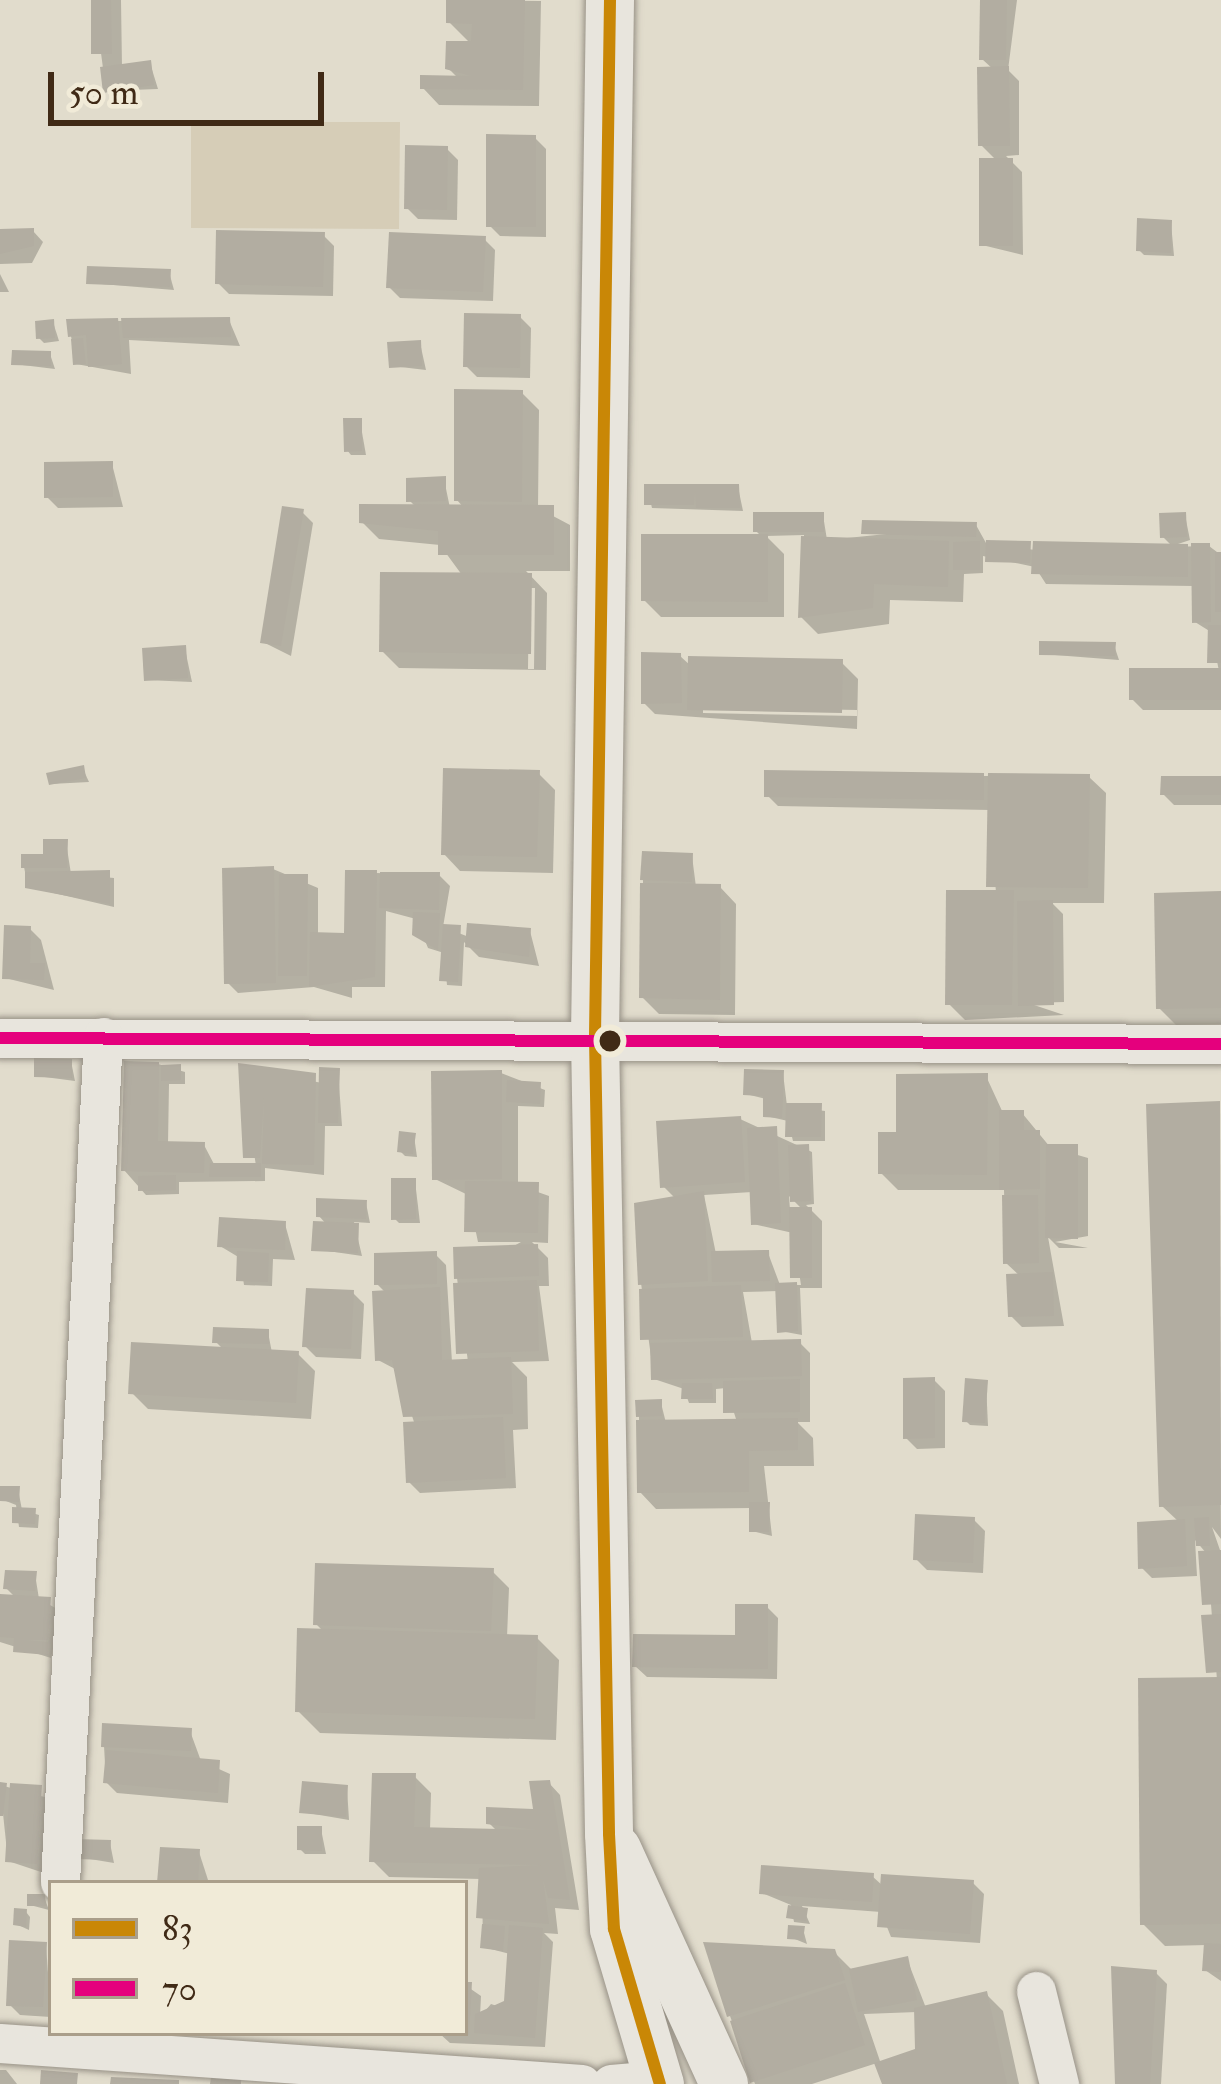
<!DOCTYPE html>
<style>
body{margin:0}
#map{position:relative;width:1221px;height:2084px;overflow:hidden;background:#e1dccc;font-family:"IM FELL Double Pica",serif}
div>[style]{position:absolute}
.green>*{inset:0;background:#d6cdb7}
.shadow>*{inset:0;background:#0003}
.building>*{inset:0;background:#b2ada1}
.roads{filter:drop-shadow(0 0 3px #989287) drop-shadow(0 0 3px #989287)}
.minor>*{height:39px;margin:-19.5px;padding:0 19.5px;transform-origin:19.5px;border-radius:19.5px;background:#e8e5dd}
.tertiary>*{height:48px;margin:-24px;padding:0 24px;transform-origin:24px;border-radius:24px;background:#e8e5dd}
.bus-1>*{height:12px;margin:-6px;padding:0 6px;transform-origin:6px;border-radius:6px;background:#c98706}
.bus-2>*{height:12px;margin:-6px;padding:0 6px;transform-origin:6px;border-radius:6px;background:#e5007d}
.dots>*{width:33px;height:33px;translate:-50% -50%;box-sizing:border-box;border:6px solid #f1ebd8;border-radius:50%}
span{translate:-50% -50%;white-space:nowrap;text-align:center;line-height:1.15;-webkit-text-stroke:12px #f1ebd8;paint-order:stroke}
.legend{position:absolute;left:48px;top:1880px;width:420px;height:156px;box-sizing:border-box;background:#f1ebd8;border:3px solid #aa9e8a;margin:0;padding:15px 21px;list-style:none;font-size:36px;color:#402a16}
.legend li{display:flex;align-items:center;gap:24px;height:60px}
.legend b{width:60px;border:3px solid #aa9e8a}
.scale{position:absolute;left:48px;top:72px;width:276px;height:54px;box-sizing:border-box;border:6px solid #402a16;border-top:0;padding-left:15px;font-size:36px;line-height:42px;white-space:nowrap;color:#402a16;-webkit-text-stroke:9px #f1ebd8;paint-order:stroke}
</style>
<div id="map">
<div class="green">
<div style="clip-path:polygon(191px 122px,400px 122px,399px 229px,191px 228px)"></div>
</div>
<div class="shadow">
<div style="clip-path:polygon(94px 0,121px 0,122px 67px,150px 63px,158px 89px,106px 91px)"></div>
<div style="clip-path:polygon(449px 0,541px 1px,539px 106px,439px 105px,423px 88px,459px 79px,448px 68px,471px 44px,449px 22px)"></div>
<div style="clip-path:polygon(983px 0,1017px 0,1008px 70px,1019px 81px,1019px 155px,1006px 156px,1022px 172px,1023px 255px,982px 245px,997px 161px,981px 145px,994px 70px,982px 59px)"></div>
<div style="clip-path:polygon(535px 138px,546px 149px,546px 237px,500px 236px,489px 225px)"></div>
<div style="clip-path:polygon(447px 149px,458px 160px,457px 220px,418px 219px,407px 208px)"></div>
<div style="clip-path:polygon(1171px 223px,1174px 256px,1144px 255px,1139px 250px)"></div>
<div style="clip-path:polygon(33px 231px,43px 242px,32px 263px,0 264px,0 235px)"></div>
<div style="clip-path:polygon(323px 235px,334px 246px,333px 296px,229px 294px,218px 283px)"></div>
<div style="clip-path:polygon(484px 239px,495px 250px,493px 301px,400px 298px,389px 287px)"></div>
<div style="clip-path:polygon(169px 272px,174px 290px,89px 283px)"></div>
<div style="clip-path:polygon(0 274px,9px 292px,0 292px)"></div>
<div style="clip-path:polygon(520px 317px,531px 328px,530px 378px,477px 377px,466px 366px)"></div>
<div style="clip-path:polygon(229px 320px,240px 346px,129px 340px,131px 374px,76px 364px,71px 336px,117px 321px)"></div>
<div style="clip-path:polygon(53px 322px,59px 341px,44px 343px,39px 338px)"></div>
<div style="clip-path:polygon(420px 343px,426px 370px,392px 366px)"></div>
<div style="clip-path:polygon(50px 354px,55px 369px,14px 364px)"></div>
<div style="clip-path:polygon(evenodd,522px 393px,539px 410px,538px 508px,570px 525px,570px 571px,526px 571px,547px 593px,546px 670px,399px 668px,382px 651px,462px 575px,440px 545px,379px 539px,362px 522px,416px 507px,409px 500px,444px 479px,450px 508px,464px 508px,457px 500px,522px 393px,529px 588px,535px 588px,534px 669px,528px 669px,529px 588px)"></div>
<div style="clip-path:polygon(360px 421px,366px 455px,351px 455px,347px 450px)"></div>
<div style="clip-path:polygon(112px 464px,123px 507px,58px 508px,47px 497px)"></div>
<div style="clip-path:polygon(647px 487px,738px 487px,743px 511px,652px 508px)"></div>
<div style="clip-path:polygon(302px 512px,313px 523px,291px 656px,263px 642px)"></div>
<div style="clip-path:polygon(823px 515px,827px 540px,976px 525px,986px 543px,1035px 550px,1209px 546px,1221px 555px,1221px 710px,1143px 710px,1132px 699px,1219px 671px,1211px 632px,1195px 622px,1194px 586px,1046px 584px,1035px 567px,983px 556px,983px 573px,964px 574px,963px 602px,890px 600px,889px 624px,818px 634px,801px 617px,804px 535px,766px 536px,784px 554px,784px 617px,661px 617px,644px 600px,762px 537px,756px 531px)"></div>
<div style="clip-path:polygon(1185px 515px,1190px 540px,1172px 546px,1163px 537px)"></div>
<div style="clip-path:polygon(1114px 645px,1119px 660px,1042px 654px)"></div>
<div style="clip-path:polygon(185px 649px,192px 682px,146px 680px)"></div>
<div style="clip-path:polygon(evenodd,680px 656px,691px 666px,841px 662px,858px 679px,857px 729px,655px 714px,644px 703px,680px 656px,703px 707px,857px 710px,857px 716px,703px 713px,703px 707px)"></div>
<div style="clip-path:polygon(83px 769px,89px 782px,51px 784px)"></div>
<div style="clip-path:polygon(538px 773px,555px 790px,553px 873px,460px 871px,444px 854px)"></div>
<div style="clip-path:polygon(983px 776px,1089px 777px,1106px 793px,1104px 903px,1052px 903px,1063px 914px,1064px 1002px,1028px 1003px,1064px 1015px,965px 1020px,948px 1003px,996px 893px,990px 810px,778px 806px,767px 795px)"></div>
<div style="clip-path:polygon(1221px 779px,1221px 805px,1174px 805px,1163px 794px)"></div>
<div style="clip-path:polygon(66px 842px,71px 874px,114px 878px,114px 907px,28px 887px,24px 867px)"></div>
<div style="clip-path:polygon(692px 856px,696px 887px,720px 887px,736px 904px,735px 1015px,659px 1014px,642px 997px,643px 879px)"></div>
<div style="clip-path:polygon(273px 869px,318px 888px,318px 935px,347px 936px,376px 873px,439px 875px,450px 886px,443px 927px,469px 937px,530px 931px,539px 966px,479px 957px,464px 942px,462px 986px,447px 985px,444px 953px,428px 948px,416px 919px,386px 911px,385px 987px,352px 987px,352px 998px,314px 987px,238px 993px,227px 982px)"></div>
<div style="clip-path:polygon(1221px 894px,1221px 1024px,1176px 1025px,1159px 1008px)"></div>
<div style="clip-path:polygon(30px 929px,41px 940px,54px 990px,5px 978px)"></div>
<div style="clip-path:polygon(71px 1061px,75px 1081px,37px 1076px)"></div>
<div style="clip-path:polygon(158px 1064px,185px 1072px,185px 1084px,169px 1084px,168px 1144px,204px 1145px,215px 1166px,256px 1166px,241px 1067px,322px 1083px,338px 1070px,342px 1126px,325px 1126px,324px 1175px,265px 1168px,265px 1181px,179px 1182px,179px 1194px,146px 1195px,124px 1170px)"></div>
<div style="clip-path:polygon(501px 1073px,545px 1090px,544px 1107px,518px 1106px,518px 1185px,549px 1196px,548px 1243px,532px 1242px,548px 1258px,549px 1286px,539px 1286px,549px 1361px,512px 1362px,527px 1377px,528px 1429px,513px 1430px,516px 1488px,420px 1493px,409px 1482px,415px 1425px,397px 1370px,378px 1360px,386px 1293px,377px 1284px,435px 1254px,446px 1265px,452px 1362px,468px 1362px,457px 1278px,521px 1242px,478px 1242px,468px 1195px,435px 1179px)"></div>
<div style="clip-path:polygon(783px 1073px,787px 1106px,825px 1111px,825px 1141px,793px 1141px,788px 1121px,766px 1116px,766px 1099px,746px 1094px)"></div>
<div style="clip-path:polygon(986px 1076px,1003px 1113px,1022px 1113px,1050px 1147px,1088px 1158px,1088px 1236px,1055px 1242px,1088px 1248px,1059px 1248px,1048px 1237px,1064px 1326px,1022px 1327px,1011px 1316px,1020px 1276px,1006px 1263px,1004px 1190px,898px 1190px,881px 1173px,899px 1135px)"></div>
<div style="clip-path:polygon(1218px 1104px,1221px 1539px,1212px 1527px,1221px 1553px,1221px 1981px,1205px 1970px,1207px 1945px,1165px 1946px,1143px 1924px,1217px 1680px,1207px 1554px,1195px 1540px,1197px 1576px,1152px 1578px,1141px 1567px,1179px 1522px,1162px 1506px)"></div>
<div style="clip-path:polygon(evenodd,740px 1119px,812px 1152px,814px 1204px,806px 1205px,822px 1221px,822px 1288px,800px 1288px,802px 1335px,780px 1331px,778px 1291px,743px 1292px,752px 1343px,799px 1342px,810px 1353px,810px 1422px,797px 1422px,813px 1438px,814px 1466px,764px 1466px,772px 1536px,752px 1531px,752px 1508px,656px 1509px,640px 1492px,639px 1416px,661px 1403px,666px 1423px,737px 1422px,726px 1388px,716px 1389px,716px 1403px,689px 1403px,684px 1389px,654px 1379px,641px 1283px,676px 1199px,663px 1186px,740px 1119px,752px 1192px,753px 1224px,793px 1233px,801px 1285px,780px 1285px,768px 1253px,716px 1254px,704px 1195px,752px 1192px,740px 1119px,789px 1196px,803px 1210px,790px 1210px,789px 1196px)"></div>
<div style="clip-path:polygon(414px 1136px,417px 1157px,405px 1156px,400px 1151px)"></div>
<div style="clip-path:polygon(415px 1181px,420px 1223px,399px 1223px,394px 1218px)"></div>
<div style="clip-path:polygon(366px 1203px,370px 1223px,354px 1222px,362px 1256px,314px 1249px,327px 1225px,319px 1216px)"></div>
<div style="clip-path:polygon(285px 1224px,295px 1260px,273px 1259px,272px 1286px,244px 1285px,240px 1258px,220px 1246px)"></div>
<div style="clip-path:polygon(353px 1293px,364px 1304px,361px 1359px,316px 1357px,305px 1346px)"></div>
<div style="clip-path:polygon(268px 1332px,272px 1353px,298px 1354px,315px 1371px,311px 1419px,148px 1409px,131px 1392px,224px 1350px,215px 1341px)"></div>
<div style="clip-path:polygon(934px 1380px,945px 1391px,945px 1448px,917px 1449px,906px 1438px)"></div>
<div style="clip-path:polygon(986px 1383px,988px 1426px,970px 1425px,965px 1420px)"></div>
<div style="clip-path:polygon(18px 1489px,22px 1510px,39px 1515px,38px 1528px,19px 1527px,16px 1505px,1px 1499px)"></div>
<div style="clip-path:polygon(974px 1520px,985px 1531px,983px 1573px,927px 1570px,916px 1559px)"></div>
<div style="clip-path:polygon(492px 1571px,509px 1588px,507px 1637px,537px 1638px,559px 1660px,556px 1740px,320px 1733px,298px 1711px,324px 1632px,316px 1624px)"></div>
<div style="clip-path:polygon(35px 1574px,39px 1599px,61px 1611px,51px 1658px,0 1642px,0 1597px,16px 1598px,6px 1588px)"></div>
<div style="clip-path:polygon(767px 1607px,778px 1618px,777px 1679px,647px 1677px,635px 1666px,738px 1638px)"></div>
<div style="clip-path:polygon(190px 1731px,201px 1761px,230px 1774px,228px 1803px,117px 1793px,106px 1782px,104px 1746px)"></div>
<div style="clip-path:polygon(414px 1776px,431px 1793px,430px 1830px,498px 1832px,489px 1823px,538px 1820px,549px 1783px,560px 1795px,579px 1910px,555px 1908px,558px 1934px,544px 1933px,553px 1942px,545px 2047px,450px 2043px,439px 2033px,465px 2033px,465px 1985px,481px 1996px,480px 2017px,491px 2004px,506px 2009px,510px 1954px,483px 1947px,482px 1879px,389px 1877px,372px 1860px)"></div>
<div style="clip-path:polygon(0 1785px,52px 1799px,47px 1874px,8px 1861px)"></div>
<div style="clip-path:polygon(347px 1788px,349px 1820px,302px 1812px)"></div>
<div style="clip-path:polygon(321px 1829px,326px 1854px,305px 1854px,300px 1849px)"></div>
<div style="clip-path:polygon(110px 1843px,114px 1863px,78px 1857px)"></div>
<div style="clip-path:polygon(199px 1852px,209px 1883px,160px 1883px)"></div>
<div style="clip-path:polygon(872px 1876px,883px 1886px,973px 1883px,984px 1894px,980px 1943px,891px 1937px,881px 1912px,802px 1906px,810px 1924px,794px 1922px,791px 1905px,762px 1893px)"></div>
<div style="clip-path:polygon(44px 1897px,49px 1910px,30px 1905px)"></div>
<div style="clip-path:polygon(26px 1912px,30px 1917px,29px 1930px,16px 1924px)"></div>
<div style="clip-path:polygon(803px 1929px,807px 1944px,790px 1937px)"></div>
<div style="clip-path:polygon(46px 1944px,51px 2017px,20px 2015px,9px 2004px)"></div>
<div style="clip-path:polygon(evenodd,834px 1952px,851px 1969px,907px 1959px,926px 2008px,986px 1994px,1003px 2011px,1019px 2084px,886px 2084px,877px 2063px,812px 2084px,755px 2084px,730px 2016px,834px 1952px,917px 2012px,918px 2052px,881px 2064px,864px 2014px,917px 2012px)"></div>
<div style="clip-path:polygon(1156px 1973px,1167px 1984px,1161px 2084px,1118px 2084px)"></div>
<div style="clip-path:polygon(0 2070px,6px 2070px,17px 2084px,0 2084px)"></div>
</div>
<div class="building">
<div style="clip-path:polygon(91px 0,111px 0,112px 54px,91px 54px)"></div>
<div style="clip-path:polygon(446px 0,525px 0,523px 90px,420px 89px,420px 75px,471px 76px,445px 69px,446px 41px,471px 41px,472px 24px,446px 23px)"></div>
<div style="clip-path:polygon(980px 0,1007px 0,1006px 60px,979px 60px)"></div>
<div style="clip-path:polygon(151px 60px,154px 85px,103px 93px,100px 67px)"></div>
<div style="clip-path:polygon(1009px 66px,1010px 146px,978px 146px,977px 67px)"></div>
<div style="clip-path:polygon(486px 134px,536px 135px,536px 227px,486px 227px)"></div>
<div style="clip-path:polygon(405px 145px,448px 146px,447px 210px,404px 209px)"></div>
<div style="clip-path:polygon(979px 158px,1013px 158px,1013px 246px,979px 246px)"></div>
<div style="clip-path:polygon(1137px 218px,1172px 220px,1171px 253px,1136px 251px)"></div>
<div style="clip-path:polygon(34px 228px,34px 246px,0 254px,0 229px)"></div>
<div style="clip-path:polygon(216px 230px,325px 232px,323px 287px,215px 284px)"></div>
<div style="clip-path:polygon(389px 232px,486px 236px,483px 292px,386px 288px)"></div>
<div style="clip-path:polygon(87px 266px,171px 269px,170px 287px,86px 284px)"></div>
<div style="clip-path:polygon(464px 313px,521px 314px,520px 368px,463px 367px)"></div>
<div style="clip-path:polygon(230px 317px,231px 337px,123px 338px,121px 318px)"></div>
<div style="clip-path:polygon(118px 318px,122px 364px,88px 367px,86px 335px,68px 337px,66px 319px)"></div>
<div style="clip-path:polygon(54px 319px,55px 338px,36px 339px,35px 321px)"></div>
<div style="clip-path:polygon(83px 338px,86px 364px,73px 365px,71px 339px)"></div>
<div style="clip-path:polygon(421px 340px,422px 366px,389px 368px,387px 342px)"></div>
<div style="clip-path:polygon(12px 350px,51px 351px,51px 366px,11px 365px)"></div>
<div style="clip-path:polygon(454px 389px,523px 390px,522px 502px,454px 501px)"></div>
<div style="clip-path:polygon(343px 418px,362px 418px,362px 451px,344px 452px)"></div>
<div style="clip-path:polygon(113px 461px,113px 497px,44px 498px,44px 462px)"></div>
<div style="clip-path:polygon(446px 476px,446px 501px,406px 502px,406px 478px)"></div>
<div style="clip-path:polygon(644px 484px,739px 484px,740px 508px,696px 508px,695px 491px,694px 505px,644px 505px)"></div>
<div style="clip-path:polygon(359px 504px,554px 505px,554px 555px,438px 555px,438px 531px,359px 523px)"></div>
<div style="clip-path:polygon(282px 506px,304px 509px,281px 646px,260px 643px)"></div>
<div style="clip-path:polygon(753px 512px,824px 512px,824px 532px,753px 532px)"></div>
<div style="clip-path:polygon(1186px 512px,1187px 537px,1160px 538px,1159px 513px)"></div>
<div style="clip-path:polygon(862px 520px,977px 522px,976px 537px,861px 534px)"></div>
<div style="clip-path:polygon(641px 534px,768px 534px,768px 602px,641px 601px)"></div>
<div style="clip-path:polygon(801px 536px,949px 541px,948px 587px,874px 584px,873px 608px,798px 618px)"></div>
<div style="clip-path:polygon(986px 540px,1031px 541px,1030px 563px,985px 562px)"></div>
<div style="clip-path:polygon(980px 541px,980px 570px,953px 570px,953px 542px)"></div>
<div style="clip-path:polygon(1033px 541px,1188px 544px,1188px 577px,1031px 574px)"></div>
<div style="clip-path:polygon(1191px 543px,1210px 543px,1211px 622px,1192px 623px)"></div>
<div style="clip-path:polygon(1215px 552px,1221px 552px,1221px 612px,1215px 612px)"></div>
<div style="clip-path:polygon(380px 572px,532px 573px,531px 654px,379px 652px)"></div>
<div style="clip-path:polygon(1208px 625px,1221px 625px,1221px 663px,1207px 663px)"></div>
<div style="clip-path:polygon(1039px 641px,1116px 642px,1115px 656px,1039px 655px)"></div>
<div style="clip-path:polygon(186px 645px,188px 678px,144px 681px,142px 648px)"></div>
<div style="clip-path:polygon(641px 652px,681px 653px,682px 703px,641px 704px)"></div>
<div style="clip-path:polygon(688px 656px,843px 659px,842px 713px,687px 710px)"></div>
<div style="clip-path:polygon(1129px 668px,1221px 668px,1221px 700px,1129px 700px)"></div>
<div style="clip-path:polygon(84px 765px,86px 778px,49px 785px,46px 773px)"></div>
<div style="clip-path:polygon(443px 768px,540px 770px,537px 857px,441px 855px)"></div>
<div style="clip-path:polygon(764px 770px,984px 773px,984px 800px,764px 797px)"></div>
<div style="clip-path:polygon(988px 773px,1090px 774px,1088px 888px,986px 887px)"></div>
<div style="clip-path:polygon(1161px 776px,1221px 776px,1221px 795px,1160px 795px)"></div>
<div style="clip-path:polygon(43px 839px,68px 839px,67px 868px,21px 868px,21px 854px,43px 854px)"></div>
<div style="clip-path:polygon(642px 851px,693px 853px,692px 882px,640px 880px)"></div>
<div style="clip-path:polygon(274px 866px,276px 983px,224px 984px,222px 868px)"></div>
<div style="clip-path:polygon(110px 870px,110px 904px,25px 888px,25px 872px)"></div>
<div style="clip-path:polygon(345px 870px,377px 870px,375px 977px,309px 987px,310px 932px,344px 933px)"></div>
<div style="clip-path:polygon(380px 872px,440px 872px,439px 910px,379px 908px)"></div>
<div style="clip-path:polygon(279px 874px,308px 874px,307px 976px,278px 976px)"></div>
<div style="clip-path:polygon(640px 883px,721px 884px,720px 1000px,639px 998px)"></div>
<div style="clip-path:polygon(946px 890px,1014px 890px,1012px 1005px,945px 1005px)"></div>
<div style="clip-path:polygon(1221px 891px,1221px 1008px,1156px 1009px,1154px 893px)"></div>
<div style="clip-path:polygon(1053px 900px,1054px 1005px,1018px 1006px,1017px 901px)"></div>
<div style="clip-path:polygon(413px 912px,440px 913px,438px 950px,412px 935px)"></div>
<div style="clip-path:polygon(467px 923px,531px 928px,529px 957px,465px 947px)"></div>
<div style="clip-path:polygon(443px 924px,461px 925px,458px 982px,439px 981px)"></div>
<div style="clip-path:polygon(4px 925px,31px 926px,30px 963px,45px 963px,44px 980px,2px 979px)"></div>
<div style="clip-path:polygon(34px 1058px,72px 1059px,72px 1078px,34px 1077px)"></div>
<div style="clip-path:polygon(124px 1061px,159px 1062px,158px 1141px,205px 1142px,204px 1173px,121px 1171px)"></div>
<div style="clip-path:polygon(238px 1063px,316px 1073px,314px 1165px,262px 1164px,264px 1097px,260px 1158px,243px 1158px)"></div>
<div style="clip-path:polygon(181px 1064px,181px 1080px,161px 1081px,161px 1065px)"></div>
<div style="clip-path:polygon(319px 1067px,340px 1068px,338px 1123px,318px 1123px)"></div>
<div style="clip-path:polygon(744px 1069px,784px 1070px,782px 1118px,763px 1117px,763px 1096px,743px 1095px)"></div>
<div style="clip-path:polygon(502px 1070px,502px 1179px,432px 1180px,431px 1071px)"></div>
<div style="clip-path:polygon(988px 1073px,987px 1175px,878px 1174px,878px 1132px,896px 1132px,896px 1074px)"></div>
<div style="clip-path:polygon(507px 1080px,541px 1082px,540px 1104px,506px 1102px)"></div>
<div style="clip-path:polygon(1220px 1101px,1221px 1505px,1159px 1507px,1146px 1104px)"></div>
<div style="clip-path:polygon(786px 1103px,822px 1103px,821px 1137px,785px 1137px)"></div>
<div style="clip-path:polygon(999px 1110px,1024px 1110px,1024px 1130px,1040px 1130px,1040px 1189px,999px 1190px)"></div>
<div style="clip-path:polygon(741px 1116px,745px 1182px,660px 1188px,656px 1121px)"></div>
<div style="clip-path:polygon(777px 1126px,781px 1223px,751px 1225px,747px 1128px)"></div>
<div style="clip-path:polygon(399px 1131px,416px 1133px,413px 1154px,397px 1152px)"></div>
<div style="clip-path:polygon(809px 1144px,811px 1201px,790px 1202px,788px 1145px)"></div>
<div style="clip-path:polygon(1046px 1144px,1078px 1144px,1078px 1239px,1045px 1238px)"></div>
<div style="clip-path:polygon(210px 1163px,261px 1163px,261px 1177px,209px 1177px)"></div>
<div style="clip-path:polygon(176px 1175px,176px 1190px,138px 1191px,138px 1176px)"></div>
<div style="clip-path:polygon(391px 1178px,416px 1178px,416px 1219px,391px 1220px)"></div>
<div style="clip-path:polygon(465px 1181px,539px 1182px,538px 1233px,464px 1232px)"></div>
<div style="clip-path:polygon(704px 1191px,708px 1281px,638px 1285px,634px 1203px)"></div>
<div style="clip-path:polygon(1002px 1195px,1038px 1195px,1039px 1263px,1003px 1264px)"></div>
<div style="clip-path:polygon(316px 1198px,367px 1200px,366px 1219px,316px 1217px)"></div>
<div style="clip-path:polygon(789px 1207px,812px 1207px,812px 1278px,790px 1278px)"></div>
<div style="clip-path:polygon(219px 1217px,286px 1221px,285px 1250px,217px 1247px)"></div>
<div style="clip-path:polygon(313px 1221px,359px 1223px,358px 1253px,311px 1251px)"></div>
<div style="clip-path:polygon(538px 1244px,539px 1276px,454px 1279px,453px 1247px)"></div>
<div style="clip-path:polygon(769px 1250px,770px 1281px,712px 1282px,711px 1251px)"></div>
<div style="clip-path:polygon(237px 1251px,269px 1253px,268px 1282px,236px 1281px)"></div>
<div style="clip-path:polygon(437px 1251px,437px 1284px,374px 1285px,374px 1253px)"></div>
<div style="clip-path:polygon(1053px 1272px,1054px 1316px,1008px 1317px,1006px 1274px)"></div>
<div style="clip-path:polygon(537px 1280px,539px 1351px,456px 1354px,453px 1283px)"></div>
<div style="clip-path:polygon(797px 1282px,798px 1331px,777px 1333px,775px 1283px)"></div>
<div style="clip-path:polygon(741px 1285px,743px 1337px,640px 1340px,639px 1289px)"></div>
<div style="clip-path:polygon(440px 1287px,442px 1360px,511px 1357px,513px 1414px,403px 1417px,392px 1360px,375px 1361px,372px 1291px)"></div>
<div style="clip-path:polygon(306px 1288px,354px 1290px,351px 1349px,302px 1347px)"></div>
<div style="clip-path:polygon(213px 1327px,269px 1329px,269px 1344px,212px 1343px)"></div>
<div style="clip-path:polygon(801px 1339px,802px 1376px,651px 1380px,650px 1343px)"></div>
<div style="clip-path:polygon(131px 1342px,299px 1351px,296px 1403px,128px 1394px)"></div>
<div style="clip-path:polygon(935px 1377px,935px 1438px,903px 1439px,903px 1378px)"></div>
<div style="clip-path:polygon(965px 1378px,988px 1380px,985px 1423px,962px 1422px)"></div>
<div style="clip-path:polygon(800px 1379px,800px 1412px,723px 1413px,723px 1381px)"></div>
<div style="clip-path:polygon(682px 1383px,712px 1383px,713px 1399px,681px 1399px)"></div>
<div style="clip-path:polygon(662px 1399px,662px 1416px,636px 1417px,635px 1400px)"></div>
<div style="clip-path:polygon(503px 1417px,506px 1478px,406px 1483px,403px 1422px)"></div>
<div style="clip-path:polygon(798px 1418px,798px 1450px,749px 1451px,749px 1492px,637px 1493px,636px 1420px)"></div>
<div style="clip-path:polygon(0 1486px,20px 1486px,19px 1502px,0 1501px)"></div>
<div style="clip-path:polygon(749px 1502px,770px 1502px,769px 1532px,749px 1532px)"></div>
<div style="clip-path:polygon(12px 1507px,36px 1508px,35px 1524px,12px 1523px)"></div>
<div style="clip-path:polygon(915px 1514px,975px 1517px,973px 1563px,913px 1560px)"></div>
<div style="clip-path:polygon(1209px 1517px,1210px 1546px,1196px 1546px,1194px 1518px)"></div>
<div style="clip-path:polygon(1185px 1519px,1187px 1566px,1138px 1569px,1137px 1522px)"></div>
<div style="clip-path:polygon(1221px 1550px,1221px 1604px,1202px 1605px,1198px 1551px)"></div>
<div style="clip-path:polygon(315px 1563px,494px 1568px,491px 1631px,313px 1625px)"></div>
<div style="clip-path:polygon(5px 1570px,37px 1571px,35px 1591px,3px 1589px)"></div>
<div style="clip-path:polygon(0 1594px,51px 1597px,48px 1640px,26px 1640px,48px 1642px,48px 1655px,13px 1652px,14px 1638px,0 1637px)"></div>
<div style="clip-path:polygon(735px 1604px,768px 1604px,768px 1669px,632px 1667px,633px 1634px,735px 1635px)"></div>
<div style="clip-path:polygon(1221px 1614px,1221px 1672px,1206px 1673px,1201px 1615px)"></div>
<div style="clip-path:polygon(297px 1628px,538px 1635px,535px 1719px,295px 1712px)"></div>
<div style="clip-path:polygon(1221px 1677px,1221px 1924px,1140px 1925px,1138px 1678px)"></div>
<div style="clip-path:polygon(102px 1723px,192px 1728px,191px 1751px,101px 1747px)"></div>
<div style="clip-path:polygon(106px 1750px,220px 1760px,218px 1793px,103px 1783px)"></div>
<div style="clip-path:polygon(372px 1773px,416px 1773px,414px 1827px,537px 1830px,486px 1824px,486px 1807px,533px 1809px,529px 1781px,550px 1780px,570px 1900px,548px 1898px,543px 1879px,549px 1924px,476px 1918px,479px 1868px,542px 1865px,369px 1862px)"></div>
<div style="clip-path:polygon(302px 1781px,348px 1785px,346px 1817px,299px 1813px)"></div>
<div style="clip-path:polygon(0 1782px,7px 1783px,3px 1816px,0 1816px)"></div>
<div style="clip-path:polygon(10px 1783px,42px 1785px,37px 1864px,5px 1862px)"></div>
<div style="clip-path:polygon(297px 1826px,322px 1826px,322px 1851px,297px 1850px)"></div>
<div style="clip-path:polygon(75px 1839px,111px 1840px,110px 1860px,75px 1859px)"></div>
<div style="clip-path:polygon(160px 1847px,200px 1849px,198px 1883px,157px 1883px)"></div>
<div style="clip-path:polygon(761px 1865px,874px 1873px,872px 1902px,759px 1894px)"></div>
<div style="clip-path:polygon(881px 1874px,974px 1880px,970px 1934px,877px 1927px)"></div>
<div style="clip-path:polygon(27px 1894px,45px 1894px,46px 1906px,27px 1906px)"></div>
<div style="clip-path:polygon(788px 1905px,808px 1908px,806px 1921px,786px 1918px)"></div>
<div style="clip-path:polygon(14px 1908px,27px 1909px,26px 1927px,13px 1925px)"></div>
<div style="clip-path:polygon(482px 1924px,505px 1926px,503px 1951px,480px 1948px)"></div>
<div style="clip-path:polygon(509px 1925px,543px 1928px,535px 2038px,474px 2033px,475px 2014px,504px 2001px)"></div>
<div style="clip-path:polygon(788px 1925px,805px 1926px,803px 1940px,787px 1939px)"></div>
<div style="clip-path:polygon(9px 1940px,47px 1942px,43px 2007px,6px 2006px)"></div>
<div style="clip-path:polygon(703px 1942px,835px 1949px,845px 1980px,727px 2017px)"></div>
<div style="clip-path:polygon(1204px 1943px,1221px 1944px,1221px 1972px,1202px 1971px)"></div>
<div style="clip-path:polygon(908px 1956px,917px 2000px,858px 2012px,849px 1969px)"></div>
<div style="clip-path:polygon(1111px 1966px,1157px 1970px,1150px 2084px,1115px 2084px)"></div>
<div style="clip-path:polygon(465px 1982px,472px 1982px,469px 2035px,465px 2035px)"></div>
<div style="clip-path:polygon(845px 1983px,865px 2045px,750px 2083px,730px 2021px)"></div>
<div style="clip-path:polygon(987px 1991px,1007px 2084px,882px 2084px,874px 2063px,915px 2049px,914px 2008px)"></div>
<div style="clip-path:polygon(41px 2070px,78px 2073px,77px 2084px,40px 2084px)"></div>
<div style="clip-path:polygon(111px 2077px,179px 2080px,179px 2084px,110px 2084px)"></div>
<div style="clip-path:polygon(211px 2077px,241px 2078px,241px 2084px,210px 2084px)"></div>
</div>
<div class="roads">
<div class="minor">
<div style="left:0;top:1038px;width:1221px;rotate:0.28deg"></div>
<div style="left:60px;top:1882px;width:846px;rotate:-87.09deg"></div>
<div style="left:1036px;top:1991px;width:96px;rotate:76.1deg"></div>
<div style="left:0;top:2043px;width:583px;rotate:4.03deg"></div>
<div style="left:611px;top:2084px;width:47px;rotate:-4.9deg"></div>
</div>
<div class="tertiary">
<div style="left:610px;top:0;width:1038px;rotate:90.83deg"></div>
<div style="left:595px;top:1038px;width:796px;rotate:88.99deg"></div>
<div style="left:609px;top:1834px;width:95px;rotate:87deg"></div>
<div style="left:614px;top:1929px;width:162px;rotate:73.5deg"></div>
<div style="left:617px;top:1849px;width:258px;rotate:65.5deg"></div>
</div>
</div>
<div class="bus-1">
<div style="left:610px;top:0;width:1038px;rotate:90.83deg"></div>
<div style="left:595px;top:1038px;width:796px;rotate:88.99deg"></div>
<div style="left:609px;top:1834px;width:95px;rotate:87deg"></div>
<div style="left:614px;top:1929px;width:162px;rotate:73.5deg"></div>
</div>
<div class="bus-2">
<div style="left:0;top:1038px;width:1221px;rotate:0.28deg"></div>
</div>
<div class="dots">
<div style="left:610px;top:1041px;background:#402a16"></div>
</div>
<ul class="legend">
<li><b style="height:15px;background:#c98706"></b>83</li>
<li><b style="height:15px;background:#e5007d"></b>70</li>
</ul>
<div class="scale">50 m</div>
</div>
